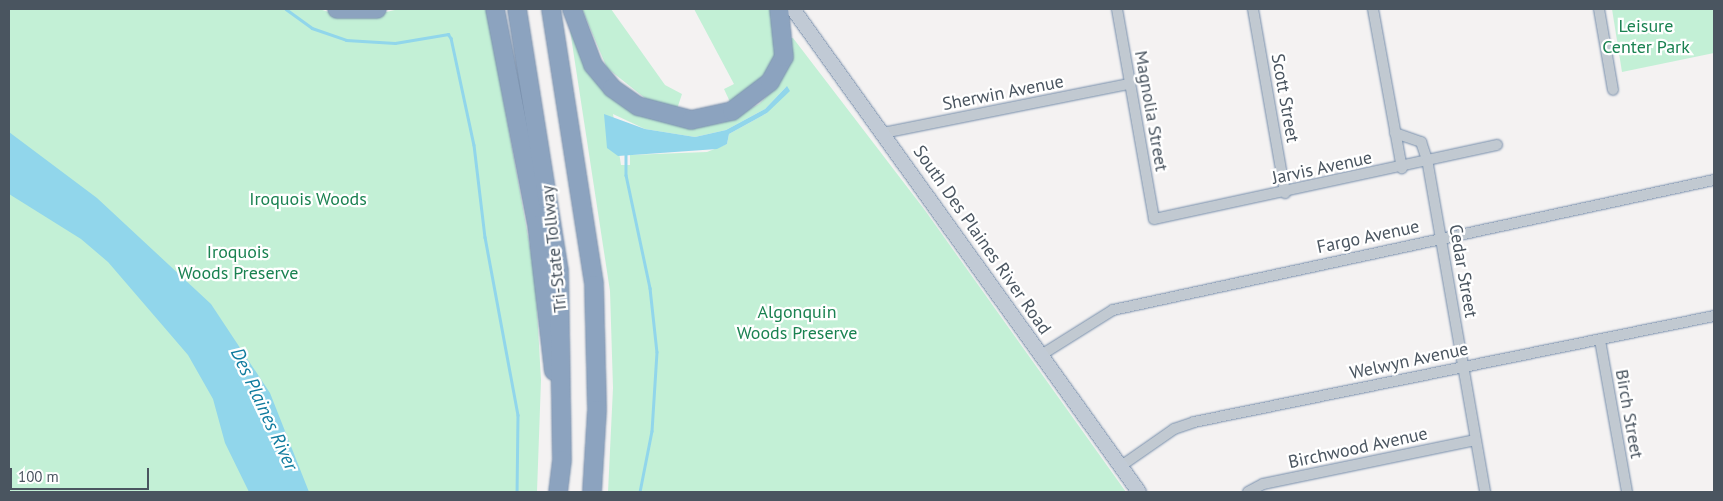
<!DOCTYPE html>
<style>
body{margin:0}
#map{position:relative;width:1723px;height:501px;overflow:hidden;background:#f4f2f2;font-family:"PT Sans",sans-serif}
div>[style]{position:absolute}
.green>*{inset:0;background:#c3f0d6}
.water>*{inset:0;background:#91d6eb}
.stream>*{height:2.5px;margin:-1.25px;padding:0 1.25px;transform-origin:1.25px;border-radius:1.25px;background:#91d6eb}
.roads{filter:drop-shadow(0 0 1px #778eab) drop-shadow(0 0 1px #778eab)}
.minor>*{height:10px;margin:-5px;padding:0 5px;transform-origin:5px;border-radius:5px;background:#c1c9d1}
.secondary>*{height:14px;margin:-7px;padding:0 7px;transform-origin:7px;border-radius:7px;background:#c1cad5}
.motorway>*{height:18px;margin:-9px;padding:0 9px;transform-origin:9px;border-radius:9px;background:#8ca3bf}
span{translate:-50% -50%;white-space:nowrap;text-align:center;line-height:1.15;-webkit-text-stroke:4.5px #fff;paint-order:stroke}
.park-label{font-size:18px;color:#1a8251}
.street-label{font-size:18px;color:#4a5560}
.water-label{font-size:19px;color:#0f7b9e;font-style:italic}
.frame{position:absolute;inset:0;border:10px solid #4a5560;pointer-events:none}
.scale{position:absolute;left:10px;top:468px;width:139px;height:22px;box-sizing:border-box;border:2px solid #4a5560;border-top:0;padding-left:6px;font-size:15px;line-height:18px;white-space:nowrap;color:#4a5560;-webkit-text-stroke:4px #fff;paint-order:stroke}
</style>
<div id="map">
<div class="green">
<div style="clip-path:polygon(9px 9px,319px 9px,345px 17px,365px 17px,399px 9px,487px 9px,535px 275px,541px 380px,537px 492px,9px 492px)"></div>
<div style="clip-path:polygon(582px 9px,611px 9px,665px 85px,682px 94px,677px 109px,650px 102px,607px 68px)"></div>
<div style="clip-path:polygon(694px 9px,771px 9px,780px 54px,757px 83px,730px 102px,724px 89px,734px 84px)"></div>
<div style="clip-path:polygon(1612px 9px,1714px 9px,1714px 53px,1622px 72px)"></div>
<div style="clip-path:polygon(evenodd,570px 30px,641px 115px,682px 126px,722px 123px,759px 104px,779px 84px,790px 38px,793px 38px,924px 209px,1126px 492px,608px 492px,613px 388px,610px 291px,570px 30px,787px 86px,767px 113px,729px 134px,727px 144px,707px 152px,630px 155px,630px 165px,621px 165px,613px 114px,645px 129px,695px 137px,726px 130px,765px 109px,787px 86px)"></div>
</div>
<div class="water">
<div style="clip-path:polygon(787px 86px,790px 91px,767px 113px,729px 134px,727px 144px,717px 149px,618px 156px,607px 148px,604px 114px,645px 129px,695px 137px,726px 130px,765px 109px)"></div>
<div style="clip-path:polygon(9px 132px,97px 198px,211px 304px,270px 393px,309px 492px,249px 492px,225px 443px,213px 399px,188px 355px,108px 262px,81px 239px,9px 194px)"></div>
</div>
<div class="stream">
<div style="left:286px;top:9px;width:32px;rotate:36deg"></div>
<div style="left:312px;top:28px;width:36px;rotate:19deg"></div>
<div style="left:346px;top:40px;width:49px;rotate:3.5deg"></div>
<div style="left:395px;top:43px;width:54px;rotate:-9.6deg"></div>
<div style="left:448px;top:34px;width:5px;rotate:53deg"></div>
<div style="left:451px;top:38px;width:109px;rotate:77.9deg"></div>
<div style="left:474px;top:145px;width:93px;rotate:83.2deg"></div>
<div style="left:485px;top:237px;width:181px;rotate:79.5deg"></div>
<div style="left:518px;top:415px;width:77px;rotate:90.7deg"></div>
<div style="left:626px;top:153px;width:22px;rotate:90deg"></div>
<div style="left:626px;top:175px;width:116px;rotate:78deg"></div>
<div style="left:650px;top:288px;width:64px;rotate:83.8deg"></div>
<div style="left:657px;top:352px;width:79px;rotate:93.6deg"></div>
<div style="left:652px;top:431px;width:62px;rotate:101.1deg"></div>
</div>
<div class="roads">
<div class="minor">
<div style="left:1117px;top:9px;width:213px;rotate:80deg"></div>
<div style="left:1154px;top:219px;width:351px;rotate:-12.2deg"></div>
<div style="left:1253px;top:9px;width:187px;rotate:80.1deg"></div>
<div style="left:1373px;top:9px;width:162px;rotate:79.7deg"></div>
<div style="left:1599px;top:9px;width:82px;rotate:80.2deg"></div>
<div style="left:883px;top:133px;width:251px;rotate:-11.3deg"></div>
<div style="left:1395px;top:133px;width:28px;rotate:19deg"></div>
<div style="left:1421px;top:142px;width:18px;rotate:71deg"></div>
<div style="left:1427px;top:159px;width:338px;rotate:80.1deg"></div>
<div style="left:1600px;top:340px;width:154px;rotate:79.9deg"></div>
<div style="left:1041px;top:355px;width:85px;rotate:-32deg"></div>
<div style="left:1113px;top:310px;width:615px;rotate:-12.21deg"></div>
<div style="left:1121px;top:466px;width:65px;rotate:-34.9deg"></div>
<div style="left:1174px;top:429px;width:21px;rotate:-19deg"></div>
<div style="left:1194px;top:422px;width:531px;rotate:-11.52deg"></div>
<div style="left:1248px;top:492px;width:17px;rotate:-28deg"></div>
<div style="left:1263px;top:484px;width:217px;rotate:-11.7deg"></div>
</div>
<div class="secondary">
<div style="left:793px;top:9px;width:594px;rotate:54.38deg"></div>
</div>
<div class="motorway">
<div style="left:337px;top:9px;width:40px"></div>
<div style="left:495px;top:9px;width:220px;rotate:79deg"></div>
<div style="left:537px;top:225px;width:147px;rotate:83.4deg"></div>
<div style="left:517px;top:9px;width:265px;rotate:80.9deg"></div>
<div style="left:559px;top:271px;width:189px;rotate:89.1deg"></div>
<div style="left:562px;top:460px;width:32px;rotate:97deg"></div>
<div style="left:551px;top:9px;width:279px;rotate:81.1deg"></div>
<div style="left:594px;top:285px;width:125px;rotate:88.6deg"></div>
<div style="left:597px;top:410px;width:82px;rotate:93.5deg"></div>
<div style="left:572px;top:9px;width:60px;rotate:69.4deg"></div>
<div style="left:593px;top:65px;width:30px;rotate:50deg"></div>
<div style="left:612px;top:88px;width:32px;rotate:35deg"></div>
<div style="left:638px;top:106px;width:55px;rotate:14.8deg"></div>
<div style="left:691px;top:120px;width:42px;rotate:-12.4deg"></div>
<div style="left:732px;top:111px;width:48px;rotate:-37.3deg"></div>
<div style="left:770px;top:82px;width:29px;rotate:-61deg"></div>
<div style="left:784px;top:57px;width:48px;rotate:-95.9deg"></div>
</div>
</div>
<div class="park-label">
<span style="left:1646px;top:37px">Leisure<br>Center Park</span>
<span style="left:308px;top:199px">Iroquois Woods</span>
<span style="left:238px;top:263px">Iroquois<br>Woods Preserve</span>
<span style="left:797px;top:323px">Algonquin<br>Woods Preserve</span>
</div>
<div class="street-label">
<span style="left:1003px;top:93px;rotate:-11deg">Sherwin Avenue</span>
<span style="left:1285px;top:98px;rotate:80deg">Scott Street</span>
<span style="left:1151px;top:111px;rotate:80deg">Magnolia Street</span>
<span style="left:1322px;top:168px;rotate:-12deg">Jarvis Avenue</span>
<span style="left:1368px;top:237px;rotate:-12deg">Fargo Avenue</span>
<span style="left:982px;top:240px;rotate:55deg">South Des Plaines River Road</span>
<span style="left:554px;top:249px;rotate:-96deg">Tri-State Tollway</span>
<span style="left:1463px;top:271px;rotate:80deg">Cedar Street</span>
<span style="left:1409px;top:361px;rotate:-12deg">Welwyn Avenue</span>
<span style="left:1629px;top:414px;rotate:80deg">Birch Street</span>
<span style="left:1358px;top:448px;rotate:-12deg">Birchwood Avenue</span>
</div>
<div class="water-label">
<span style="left:264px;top:409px;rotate:65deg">Des Plaines River</span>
</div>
<div class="frame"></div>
<div class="scale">100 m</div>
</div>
